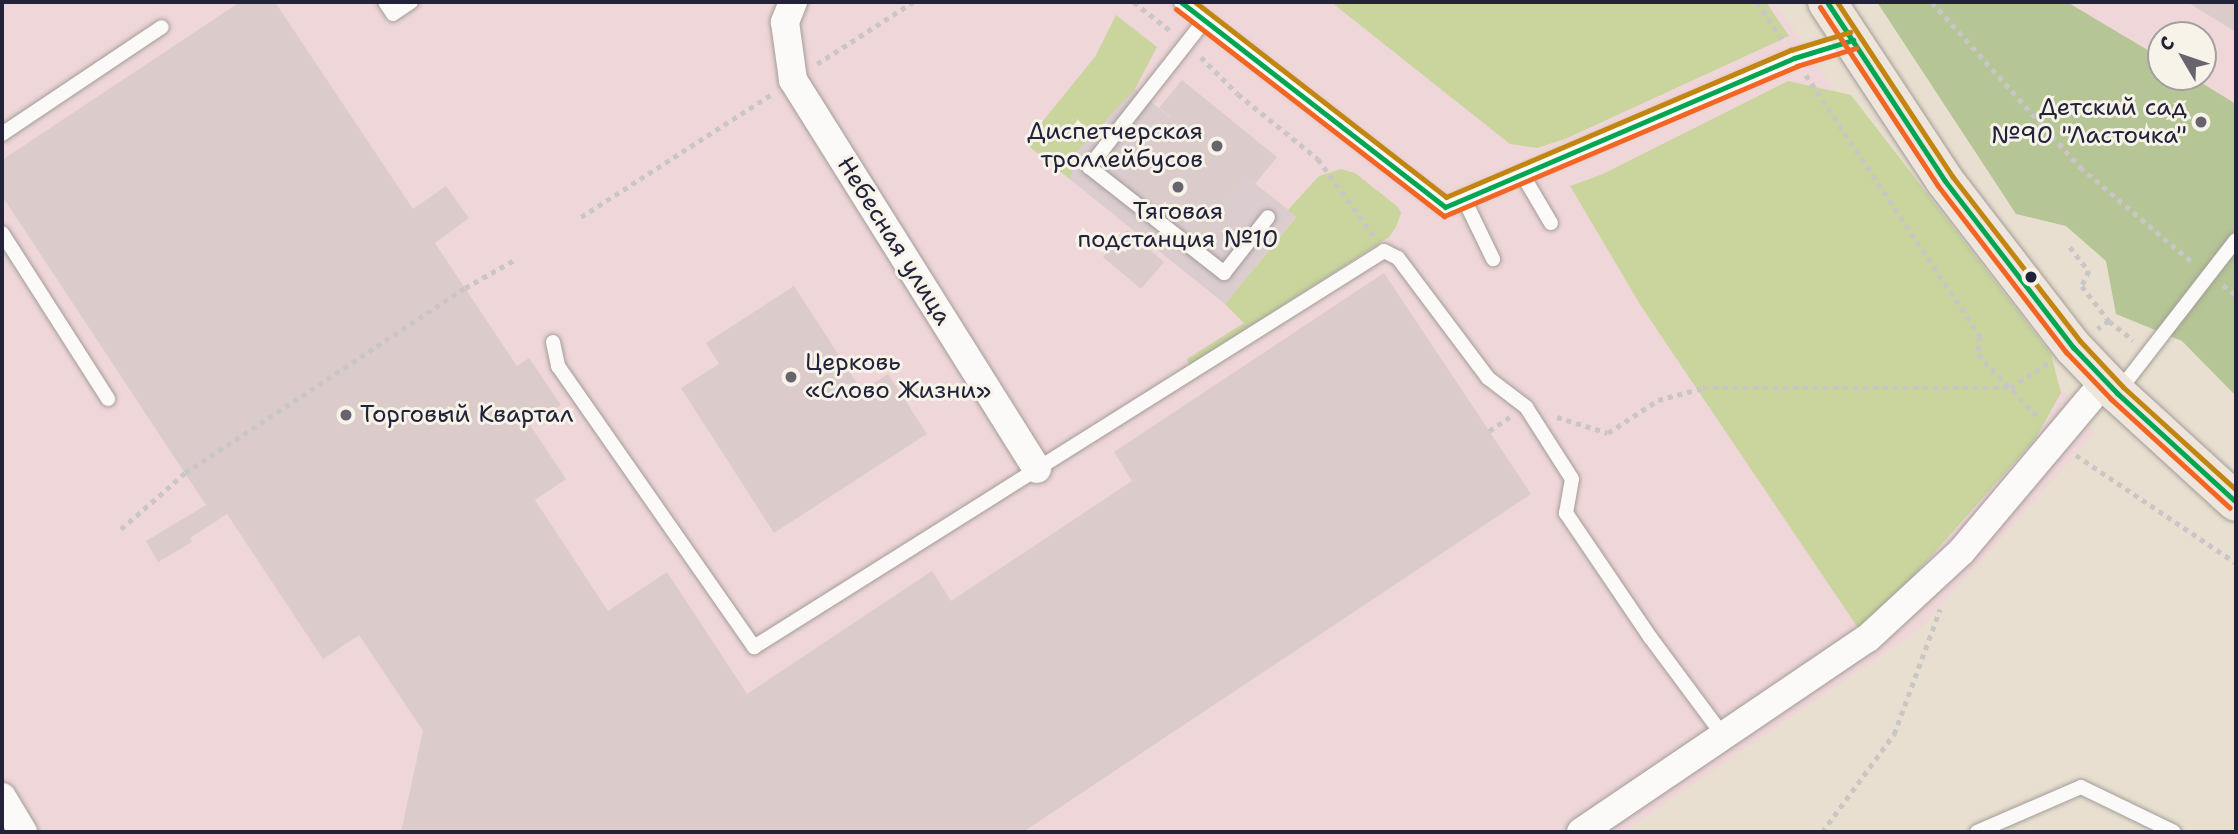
<!DOCTYPE html>
<meta charset="utf-8">
<style>
body{margin:0}
#map{position:relative;width:2238px;height:834px;overflow:hidden;background:#e8dfd0;font-family:"Shantell Sans",sans-serif}
div>[style]{position:absolute}
.built>*{inset:0;background:#efd6d8}
.industrial>*{inset:0;background:#dbcccf}
.green>*{inset:0;background:#c9d59d}
.forest>*{inset:0;background:#b5c595}
.building>*{inset:0;background:#dbcccb}
.path>*{height:4.5px;margin-top:-2.25px;transform-origin:0;background:repeating-linear-gradient(90deg,#c9c6c5 0 5px,transparent 0 10px)}
.roads{filter:drop-shadow(0 0 2px #a29d98) drop-shadow(0 0 2px #a29d98)}
.service>*{height:14px;margin:-7px;padding:0 7px;transform-origin:7px;border-radius:7px;background:#fcfaf8}
.minor>*{height:28px;margin:-14px;padding:0 14px;transform-origin:14px;border-radius:14px;background:#fcfaf8}
.primary>*{height:38px;margin:-19px;padding:0 19px;transform-origin:19px;border-radius:19px;background:#eee5dd}
.bus-1>*{height:5px;margin:-2.5px;padding:0 2.5px;transform-origin:2.5px;border-radius:2.5px;background:#00a651}
.bus-2>*{height:5px;margin:-2.5px;padding:0 2.5px;transform-origin:2.5px;border-radius:2.5px;background:#f26522}
.bus-3>*{height:5px;margin:-2.5px;padding:0 2.5px;transform-origin:2.5px;border-radius:2.5px;background:#c2850f}
.dots>*{width:19px;height:19px;translate:-50% -50%;box-sizing:border-box;border:4px solid #f7f3e8;border-radius:50%}
span{translate:-50% -50%;white-space:nowrap;text-align:center;line-height:1.15;-webkit-text-stroke:6px #f7f3e8;paint-order:stroke}
.poi-label{font-size:24px;color:#22223b}
.right{translate:-100% -50%;text-align:right}
.left{translate:0 -50%;text-align:left}
.street-label{font-size:24px;color:#22223b}
.frame{position:absolute;inset:0;border:4px solid #22223b;pointer-events:none}
.north{position:absolute;left:2147px;top:21px;width:70px;height:70px;box-sizing:border-box;background:#f7f3e8;border:2px solid #a29fa3;border-radius:50%;rotate:309deg;font-size:19px;font-weight:700;line-height:28px;text-align:center;color:#22223b}
.north::after{content:'';display:block;margin:auto;width:24px;height:32px;background:#67646f;clip-path:polygon(50% 0,100% 100%,50% 72%,0 100%)}
</style>
<div id="map">
<div class="built">
<div style="clip-path:polygon(2px 2px,1775px 2px,1832px 87px,2095px 433px,1921px 628px,1624px 832px,2px 832px)"></div>
<div style="clip-path:polygon(evenodd,1979px 2px,2236px 2px,2236px 166px,1979px 2px,2161px 35px,2203px 35px,2203px 77px,2161px 77px,2161px 35px)"></div>
</div>
<div class="industrial">
<div style="clip-path:polygon(1095px 57px,1171px 118px,1232px 195px,1247px 177px,1296px 216px,1225px 304px,1025px 143px)"></div>
</div>
<div class="green">
<div style="clip-path:polygon(1331px 2px,1766px 2px,1789px 36px,1565px 139px,1537px 148px,1510px 144px)"></div>
<div style="clip-path:polygon(1116px 15px,1157px 47px,1135px 89px,1077px 151px,1070px 179px,1025px 143px,1095px 57px)"></div>
<div style="clip-path:polygon(1788px 81px,1851px 95px,2051px 354px,2061px 393px,2035px 439px,1894px 598px,1858px 628px,1641px 306px,1570px 186px,1603px 174px)"></div>
<div style="clip-path:polygon(1341px 169px,1355px 173px,1398px 207px,1401px 213px,1396px 227px,1389px 237px,1190px 365px,1187px 359px,1244px 323px,1225px 304px,1296px 217px,1288px 210px,1319px 176px)"></div>
</div>
<div class="forest">
<div style="clip-path:polygon(1877px 2px,2067px 2px,2161px 58px,2161px 77px,2192px 77px,2236px 104px,2236px 396px,2182px 341px,2116px 314px,2106px 261px,2066px 226px,2016px 214px)"></div>
</div>
<div class="building">
<div style="clip-path:polygon(240px 2px,275px 2px,413px 209px,446px 186px,469px 218px,435px 243px,517px 366px,529px 358px,561px 405px,530px 425px,566px 479px,535px 500px,608px 611px,667px 572px,747px 694px,932px 571px,951px 601px,1132px 481px,1114px 452px,1384px 273px,1531px 494px,1023px 832px,401px 832px,423px 731px,359px 635px,323px 659px,227px 514px,190px 538px,192px 542px,158px 562px,146px 541px,206px 505px,2px 196px,2px 160px)"></div>
<div style="clip-path:polygon(2187px 2px,2236px 2px,2236px 32px)"></div>
<div style="clip-path:polygon(1182px 80px,1277px 157px,1255px 184px,1247px 178px,1199px 238px,1123px 177px,1171px 117px,1159px 108px)"></div>
<div style="clip-path:polygon(1127px 230px,1164px 262px,1141px 289px,1103px 257px)"></div>
<div style="clip-path:polygon(794px 286px,862px 391px,888px 374px,927px 434px,774px 533px,681px 388px,719px 364px,706px 343px)"></div>
</div>
<div class="path">
<div style="left:1134px;top:2px;width:47px;rotate:38.1deg"></div>
<div style="left:1757px;top:2px;width:48px;rotate:56deg"></div>
<div style="left:1932px;top:2px;width:222px;rotate:48.1deg"></div>
<div style="left:2080px;top:167px;width:148px;rotate:40.3deg"></div>
<div style="left:1201px;top:57px;width:52px;rotate:45deg"></div>
<div style="left:1238px;top:94px;width:103px;rotate:39.1deg"></div>
<div style="left:1318px;top:159px;width:95px;rotate:54deg"></div>
<div style="left:817px;top:64px;width:114px;rotate:-32.9deg"></div>
<div style="left:1806px;top:75px;width:314px;rotate:56.3deg"></div>
<div style="left:1980px;top:336px;width:18px;rotate:96deg"></div>
<div style="left:1978px;top:354px;width:90px;rotate:46.4deg"></div>
<div style="left:581px;top:217px;width:227px;rotate:-32.8deg"></div>
<div style="left:2070px;top:247px;width:31px;rotate:52deg"></div>
<div style="left:2089px;top:271px;width:17px;rotate:115deg"></div>
<div style="left:2082px;top:286px;width:44px;rotate:52.4deg"></div>
<div style="left:2109px;top:321px;width:14px;rotate:144deg"></div>
<div style="left:2223px;top:285px;width:16px;rotate:38deg"></div>
<div style="left:2109px;top:321px;width:31px;rotate:38deg"></div>
<div style="left:1557px;top:417px;width:53px;rotate:17.4deg"></div>
<div style="left:1608px;top:433px;width:60px;rotate:-33.4deg"></div>
<div style="left:1658px;top:400px;width:47px;rotate:-14.9deg"></div>
<div style="left:1703px;top:388px;width:307px"></div>
<div style="left:2010px;top:388px;width:45px;rotate:-33.3deg"></div>
<div style="left:1489px;top:431px;width:25px;rotate:-34deg"></div>
<div style="left:2076px;top:455px;width:193px;rotate:34deg"></div>
<div style="left:121px;top:529px;width:85px;rotate:-41.2deg"></div>
<div style="left:185px;top:473px;width:336px;rotate:-33.5deg"></div>
<div style="left:465px;top:288px;width:59px;rotate:-29.6deg"></div>
<div style="left:1822px;top:832px;width:122px;rotate:-53.7deg"></div>
<div style="left:1894px;top:734px;width:133px;rotate:-69.8deg"></div>
</div>
<div class="roads">
<div class="service">
<div style="left:385px;top:2px;width:14px;rotate:56deg"></div>
<div style="left:393px;top:14px;width:22px;rotate:-34deg"></div>
<div style="left:1181px;top:2px;width:334px;rotate:37.8deg"></div>
<div style="left:1445px;top:207px;width:379px;rotate:-23.1deg"></div>
<div style="left:1794px;top:58px;width:57px;rotate:-16.2deg"></div>
<div style="left:1204px;top:21px;width:186px;rotate:128.2deg"></div>
<div style="left:1089px;top:167px;width:172px;rotate:38.1deg"></div>
<div style="left:1224px;top:273px;width:71px;rotate:-51.8deg"></div>
<div style="left:2px;top:134px;width:192px;rotate:-33.8deg"></div>
<div style="left:1522px;top:174px;width:57px;rotate:59.4deg"></div>
<div style="left:1464px;top:199px;width:67px;rotate:64.2deg"></div>
<div style="left:2px;top:233px;width:197px;rotate:57.4deg"></div>
<div style="left:553px;top:342px;width:25px;rotate:78deg"></div>
<div style="left:558px;top:366px;width:343px;rotate:55.1deg"></div>
<div style="left:754px;top:647px;width:744px;rotate:-32.15deg"></div>
<div style="left:1384px;top:251px;width:16px;rotate:27deg"></div>
<div style="left:1398px;top:258px;width:150px;rotate:53.1deg"></div>
<div style="left:1488px;top:378px;width:48px;rotate:37.3deg"></div>
<div style="left:1526px;top:407px;width:85px;rotate:57.4deg"></div>
<div style="left:1572px;top:479px;width:35px;rotate:100deg"></div>
<div style="left:1566px;top:513px;width:150px;rotate:55.9deg"></div>
<div style="left:1650px;top:637px;width:126px;rotate:53.4deg"></div>
<div style="left:2118px;top:392px;width:192px;rotate:-52.2deg"></div>
<div style="left:1977px;top:832px;width:113px;rotate:-23.4deg"></div>
<div style="left:2081px;top:787px;width:103px;rotate:25.8deg"></div>
</div>
<div class="minor">
<div style="left:793px;top:2px;width:22px;rotate:112deg"></div>
<div style="left:785px;top:22px;width:59px;rotate:82.1deg"></div>
<div style="left:793px;top:80px;width:459px;rotate:57.9deg"></div>
<div style="left:2px;top:797px;width:41px;rotate:59deg"></div>
<div style="left:1581px;top:832px;width:346px;rotate:-34.1deg"></div>
<div style="left:1868px;top:638px;width:127px;rotate:-42.8deg"></div>
<div style="left:1961px;top:552px;width:224px;rotate:-49.9deg"></div>
</div>
<div class="primary">
<div style="left:1827px;top:2px;width:214px;rotate:56.6deg"></div>
<div style="left:1945px;top:181px;width:210px;rotate:52.4deg"></div>
<div style="left:2073px;top:347px;width:64px;rotate:46.3deg"></div>
<div style="left:2117px;top:393px;width:161px;rotate:42.5deg"></div>
</div>
</div>
<div class="bus-1">
<div style="left:1181px;top:2px;width:334px;rotate:37.8deg"></div>
<div style="left:1445px;top:207px;width:379px;rotate:-23.1deg"></div>
<div style="left:1794px;top:58px;width:62px;rotate:-17deg"></div>
<div style="left:1827px;top:2px;width:214px;rotate:56.6deg"></div>
<div style="left:1945px;top:181px;width:210px;rotate:52.4deg"></div>
<div style="left:2073px;top:347px;width:64px;rotate:46.3deg"></div>
<div style="left:2117px;top:393px;width:161px;rotate:42.5deg"></div>
</div>
<div class="bus-2">
<div style="left:1820px;top:7px;width:214px;rotate:56.6deg"></div>
<div style="left:1938px;top:186px;width:210px;rotate:52.4deg"></div>
<div style="left:2066px;top:352px;width:65px;rotate:46.2deg"></div>
<div style="left:2111px;top:399px;width:161px;rotate:42.5deg"></div>
<div style="left:1176px;top:9px;width:339px;rotate:37.7deg"></div>
<div style="left:1444px;top:216px;width:384px;rotate:-23deg"></div>
<div style="left:1797px;top:66px;width:62px;rotate:-17deg"></div>
</div>
<div class="bus-3">
<div style="left:1195px;top:2px;width:318px;rotate:37.8deg"></div>
<div style="left:1446px;top:197px;width:375px;rotate:-23.1deg"></div>
<div style="left:1791px;top:50px;width:62px;rotate:-17deg"></div>
<div style="left:1837px;top:2px;width:209px;rotate:56.5deg"></div>
<div style="left:1952px;top:176px;width:209px;rotate:52.2deg"></div>
<div style="left:2080px;top:341px;width:63px;rotate:46.9deg"></div>
<div style="left:2123px;top:387px;width:153px;rotate:42.3deg"></div>
</div>
<div class="dots">
<div style="left:2201px;top:122px;background:#67646f"></div>
<div style="left:1217px;top:146px;background:#67646f"></div>
<div style="left:1178px;top:187px;background:#67646f"></div>
<div style="left:2031px;top:277px;background:#22223b"></div>
<div style="left:791px;top:377px;background:#67646f"></div>
<div style="left:346px;top:415px;background:#67646f"></div>
</div>
<div class="poi-label">
<span class="right" style="left:2187px;top:122px">Детский сад<br>№90 "Ласточка"</span>
<span class="right" style="left:1203px;top:146px">Диспетчерская<br>троллейбусов</span>
<span style="left:1178px;top:226px">Тяговая<br>подстанция №10</span>
<span class="left" style="left:805px;top:377px">Церковь<br>«Слово Жизни»</span>
<span class="left" style="left:360px;top:415px">Торговый Квартал</span>
</div>
<div class="street-label">
<span style="left:894px;top:241px;rotate:58deg">Небесная улица</span>
</div>
<div class="frame"></div>
<div class="north">С</div>
</div>
